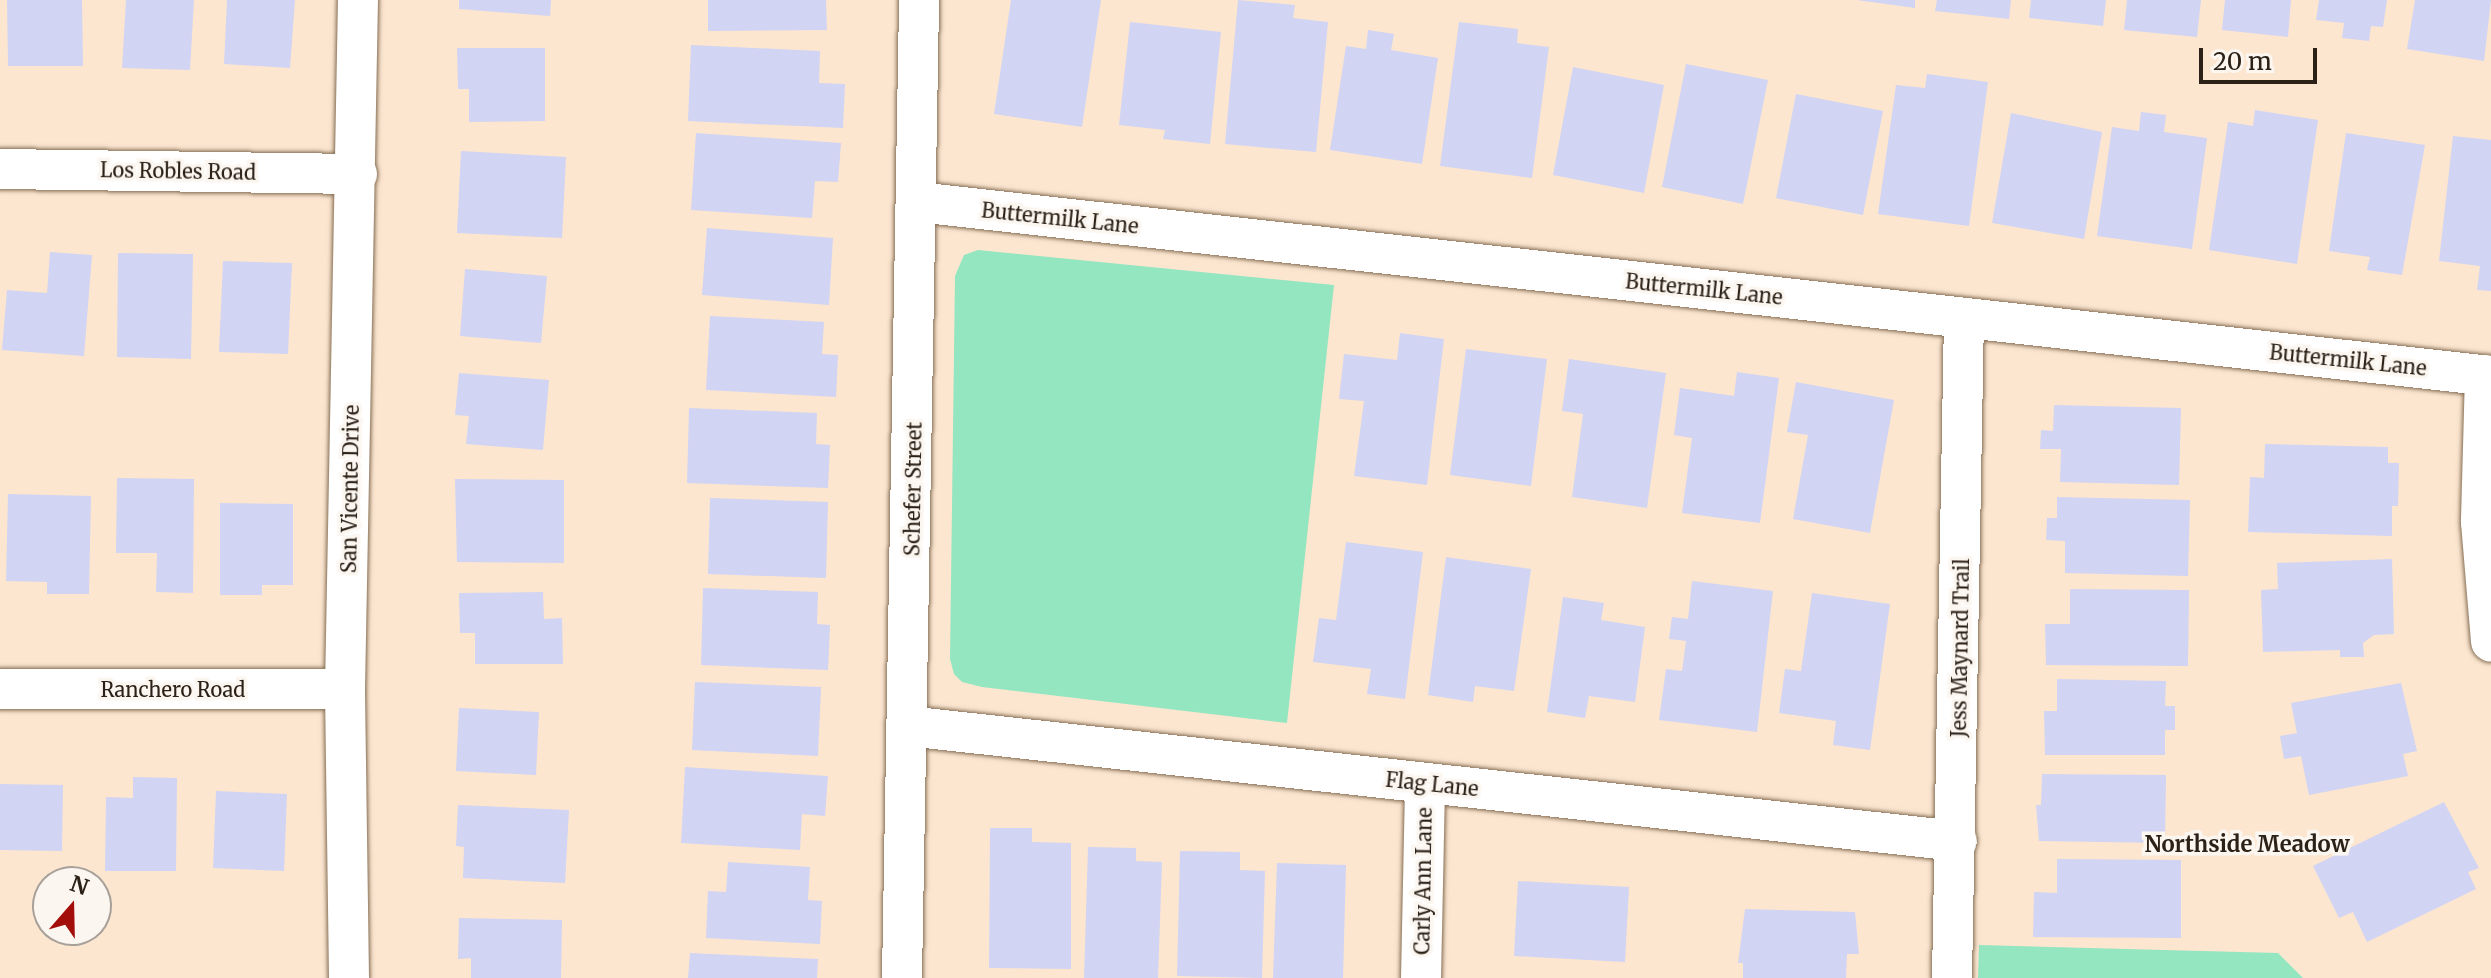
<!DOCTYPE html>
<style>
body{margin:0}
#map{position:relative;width:2491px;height:978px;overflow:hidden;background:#fce6d0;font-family:Merriweather,serif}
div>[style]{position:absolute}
.green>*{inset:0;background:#93e6c0}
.building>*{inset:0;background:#d1d4f3}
.roads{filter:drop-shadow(0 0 2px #856e54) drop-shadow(0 0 2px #856e54)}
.street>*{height:40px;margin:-20px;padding:0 20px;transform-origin:20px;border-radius:20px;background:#fff}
span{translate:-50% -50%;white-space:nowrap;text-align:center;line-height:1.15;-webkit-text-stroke:7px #fcf6f1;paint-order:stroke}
.street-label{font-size:20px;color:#2b2117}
.neighbourhood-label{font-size:22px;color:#2b2117;font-weight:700}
.north{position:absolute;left:32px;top:866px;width:80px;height:80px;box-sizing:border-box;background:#fcf6f1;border:2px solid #a8a19a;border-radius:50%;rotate:20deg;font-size:22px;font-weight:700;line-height:32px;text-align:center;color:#2b2117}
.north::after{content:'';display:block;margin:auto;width:28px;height:36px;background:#a40e0a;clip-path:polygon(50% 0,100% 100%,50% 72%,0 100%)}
.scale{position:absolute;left:2199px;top:48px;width:118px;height:36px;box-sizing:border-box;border:4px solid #2b2117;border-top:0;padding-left:10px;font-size:24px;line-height:28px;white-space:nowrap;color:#2b2117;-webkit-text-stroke:6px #fcf6f1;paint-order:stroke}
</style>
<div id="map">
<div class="green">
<div style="clip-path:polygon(978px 250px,1334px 285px,1287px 723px,982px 687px,962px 682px,954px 674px,950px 659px,955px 276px,964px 255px)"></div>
<div style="clip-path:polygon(1979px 945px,2278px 953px,2303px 978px,1978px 978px)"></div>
</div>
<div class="building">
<div style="clip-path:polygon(7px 0,82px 0,83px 66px,8px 66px)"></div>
<div style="clip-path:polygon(126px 0,194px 0,190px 70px,122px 68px)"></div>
<div style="clip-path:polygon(227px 0,295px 0,290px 68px,224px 64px)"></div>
<div style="clip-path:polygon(459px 0,551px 0,550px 16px,459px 9px)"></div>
<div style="clip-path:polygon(708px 0,826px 0,827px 30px,708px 31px)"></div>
<div style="clip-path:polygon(1011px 0,1101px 0,1082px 127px,994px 114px)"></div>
<div style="clip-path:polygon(1238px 0,1295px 5px,1293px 18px,1328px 22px,1316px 152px,1225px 144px)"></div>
<div style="clip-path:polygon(1857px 0,1915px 0,1915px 8px)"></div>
<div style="clip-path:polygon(1937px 0,2011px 0,2009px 19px,1935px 11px)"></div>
<div style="clip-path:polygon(2031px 0,2106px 0,2103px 26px,2029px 18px)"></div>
<div style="clip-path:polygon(2127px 0,2201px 0,2197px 37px,2124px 30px)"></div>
<div style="clip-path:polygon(2225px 0,2291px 0,2288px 37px,2222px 30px)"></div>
<div style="clip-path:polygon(2319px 0,2387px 0,2383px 27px,2371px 26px,2369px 41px,2342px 38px,2344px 23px,2316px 20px)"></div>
<div style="clip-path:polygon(2415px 0,2491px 0,2484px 61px,2407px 49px)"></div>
<div style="clip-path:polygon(1130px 22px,1221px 32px,1210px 144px,1163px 139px,1165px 130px,1119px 125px)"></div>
<div style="clip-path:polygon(1459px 22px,1518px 29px,1517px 43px,1549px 47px,1532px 178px,1440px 166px)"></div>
<div style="clip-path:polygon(1368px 30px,1394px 34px,1391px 50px,1438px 58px,1422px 164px,1330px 150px,1346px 46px,1366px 49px)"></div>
<div style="clip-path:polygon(691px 45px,820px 51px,819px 83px,845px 84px,843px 128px,688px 121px)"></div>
<div style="clip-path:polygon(457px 48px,545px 48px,545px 121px,469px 122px,469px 89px,458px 89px)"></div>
<div style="clip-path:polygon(1686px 64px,1768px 80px,1743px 204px,1662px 187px)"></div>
<div style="clip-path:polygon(1573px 67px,1664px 85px,1644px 193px,1553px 175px)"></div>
<div style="clip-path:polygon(1927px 74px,1988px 82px,1969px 226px,1878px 214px,1896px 85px,1925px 88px)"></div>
<div style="clip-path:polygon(1796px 94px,1883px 111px,1863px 215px,1776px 198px)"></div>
<div style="clip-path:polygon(2255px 110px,2318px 120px,2297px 264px,2209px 250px,2228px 122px,2253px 126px)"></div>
<div style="clip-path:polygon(2141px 112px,2166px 115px,2164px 132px,2207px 138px,2192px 249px,2097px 236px,2112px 127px,2139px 131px)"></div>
<div style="clip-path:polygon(2011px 113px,2102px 132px,2084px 239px,1992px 223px)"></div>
<div style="clip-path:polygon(696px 133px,841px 143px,838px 182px,815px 181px,812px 218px,691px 210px)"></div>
<div style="clip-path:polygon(2346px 133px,2425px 145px,2402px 275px,2367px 270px,2370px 257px,2329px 251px)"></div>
<div style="clip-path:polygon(2453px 136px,2491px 140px,2491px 291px,2477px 290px,2480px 266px,2439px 261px)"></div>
<div style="clip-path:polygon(461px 151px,566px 157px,562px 238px,457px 233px)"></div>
<div style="clip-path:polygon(707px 228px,833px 238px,829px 305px,702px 295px)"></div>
<div style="clip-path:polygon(50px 252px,92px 255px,84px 356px,2px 350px,7px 290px,47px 293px)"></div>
<div style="clip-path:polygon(118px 253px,193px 254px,191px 359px,117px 357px)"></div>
<div style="clip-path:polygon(223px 261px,292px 263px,288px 354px,219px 352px)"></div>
<div style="clip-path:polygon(465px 269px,547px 276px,541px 343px,460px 336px)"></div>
<div style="clip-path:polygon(710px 316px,824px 322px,822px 354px,838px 355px,836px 397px,706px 390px)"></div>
<div style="clip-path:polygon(1400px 333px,1444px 339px,1427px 485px,1354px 476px,1364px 401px,1339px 399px,1344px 354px,1397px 360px)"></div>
<div style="clip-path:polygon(1466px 349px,1547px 359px,1531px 486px,1450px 475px)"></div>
<div style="clip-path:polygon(1569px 359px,1666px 373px,1647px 508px,1572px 497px,1583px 414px,1562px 411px)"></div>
<div style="clip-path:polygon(1737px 372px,1779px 378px,1760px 523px,1682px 513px,1692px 438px,1674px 435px,1680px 388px,1734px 396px)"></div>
<div style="clip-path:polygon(459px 373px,549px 380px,543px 450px,466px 444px,469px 416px,455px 415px)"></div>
<div style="clip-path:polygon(1796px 382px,1894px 400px,1870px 533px,1793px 519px,1808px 435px,1787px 432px)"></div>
<div style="clip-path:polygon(2054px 405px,2181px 408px,2179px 485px,2060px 482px,2061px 449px,2040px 449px,2041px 430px,2053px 431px)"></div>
<div style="clip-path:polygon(689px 408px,817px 413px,816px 444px,830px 445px,828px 488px,687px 483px)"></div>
<div style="clip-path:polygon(2265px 444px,2388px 447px,2388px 463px,2399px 463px,2398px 506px,2392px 506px,2392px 536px,2248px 532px,2250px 477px,2264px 478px)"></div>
<div style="clip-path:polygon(117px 478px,194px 479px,193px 593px,156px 592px,157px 553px,116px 553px)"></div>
<div style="clip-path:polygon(455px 479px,564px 480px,564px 563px,457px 562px)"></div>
<div style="clip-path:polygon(8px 494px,91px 496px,89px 594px,47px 594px,47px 582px,6px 581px)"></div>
<div style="clip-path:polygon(2057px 497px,2190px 500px,2188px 576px,2065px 573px,2065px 541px,2046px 540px,2047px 518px,2057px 518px)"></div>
<div style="clip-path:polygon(710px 498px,828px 502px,826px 578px,708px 574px)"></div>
<div style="clip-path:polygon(220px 503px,293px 504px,293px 585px,262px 585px,262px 595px,220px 595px)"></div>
<div style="clip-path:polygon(1346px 542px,1423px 552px,1405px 699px,1367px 694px,1371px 669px,1313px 662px,1319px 618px,1336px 620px)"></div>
<div style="clip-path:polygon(1446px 557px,1531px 569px,1514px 691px,1475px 686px,1473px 702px,1428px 695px)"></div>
<div style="clip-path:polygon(2392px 559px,2394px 634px,2374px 635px,2363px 643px,2364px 657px,2340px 657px,2340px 650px,2263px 652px,2261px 590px,2278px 589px,2277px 563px)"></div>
<div style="clip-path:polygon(1692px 581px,1773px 591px,1757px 732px,1659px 720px,1666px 669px,1682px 671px,1686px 641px,1669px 639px,1672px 617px,1688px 619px)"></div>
<div style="clip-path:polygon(703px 588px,818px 592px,817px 624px,830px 625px,828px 670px,701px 665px)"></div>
<div style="clip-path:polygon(2070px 589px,2189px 590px,2188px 666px,2046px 665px,2045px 624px,2070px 624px)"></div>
<div style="clip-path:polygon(543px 592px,544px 619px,562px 618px,563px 664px,475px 664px,475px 633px,460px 633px,459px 593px)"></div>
<div style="clip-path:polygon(1812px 593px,1890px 604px,1870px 750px,1833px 745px,1836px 721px,1779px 713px,1785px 669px,1801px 671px)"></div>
<div style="clip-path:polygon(1563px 597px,1604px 603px,1601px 620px,1645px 627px,1635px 702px,1589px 696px,1585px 718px,1547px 712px)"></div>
<div style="clip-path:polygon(2057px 679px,2166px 681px,2165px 706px,2175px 706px,2175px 730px,2165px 730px,2165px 755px,2045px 755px,2044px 711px,2057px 711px)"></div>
<div style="clip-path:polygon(695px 682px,821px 687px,818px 756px,692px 750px)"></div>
<div style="clip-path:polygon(2401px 683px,2417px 751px,2403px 754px,2408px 776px,2309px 795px,2301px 756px,2284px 759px,2280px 736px,2297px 733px,2291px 703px)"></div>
<div style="clip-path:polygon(459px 708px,539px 712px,536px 775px,456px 771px)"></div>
<div style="clip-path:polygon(685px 767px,828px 776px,825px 816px,802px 814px,800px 850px,681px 843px)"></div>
<div style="clip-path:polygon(2042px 774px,2166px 775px,2165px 843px,2039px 841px,2036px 805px,2041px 805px)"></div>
<div style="clip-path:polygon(133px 777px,177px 778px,176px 871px,105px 871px,106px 797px,133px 798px)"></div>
<div style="clip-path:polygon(0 784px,63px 785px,62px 851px,0 850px)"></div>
<div style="clip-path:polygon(216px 791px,287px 794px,284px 871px,213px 868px)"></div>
<div style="clip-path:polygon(2444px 802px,2479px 868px,2468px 872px,2476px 889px,2367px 942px,2353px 912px,2339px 918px,2313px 866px)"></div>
<div style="clip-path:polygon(458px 805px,569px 810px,565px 883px,463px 878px,464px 847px,456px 846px)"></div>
<div style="clip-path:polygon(990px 828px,1032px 828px,1032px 842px,1071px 843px,1071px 969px,989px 968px)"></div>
<div style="clip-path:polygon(1088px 847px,1136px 848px,1136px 861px,1162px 862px,1158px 978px,1084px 978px)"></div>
<div style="clip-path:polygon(1180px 851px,1240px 852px,1240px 870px,1265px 871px,1262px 978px,1177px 976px)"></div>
<div style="clip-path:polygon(2057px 859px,2181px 860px,2181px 938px,2033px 937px,2034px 892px,2057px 893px)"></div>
<div style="clip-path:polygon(728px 862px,810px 867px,808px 900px,822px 901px,820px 944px,706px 938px,708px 891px,726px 892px)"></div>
<div style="clip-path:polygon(1277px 863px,1346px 865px,1343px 978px,1273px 978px)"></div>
<div style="clip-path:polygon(1518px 881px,1629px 887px,1625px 962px,1514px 956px)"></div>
<div style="clip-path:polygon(1745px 909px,1855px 912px,1859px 954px,1847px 954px,1846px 978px,1743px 978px,1743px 963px,1738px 963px)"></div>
<div style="clip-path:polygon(459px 918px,562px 920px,561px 978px,471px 978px,471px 958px,458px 959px)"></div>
<div style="clip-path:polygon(690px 953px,818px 959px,817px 978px,688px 978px)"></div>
</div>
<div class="roads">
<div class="street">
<div style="left:0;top:169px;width:357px;rotate:0.8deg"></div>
<div style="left:917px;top:202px;width:1584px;rotate:6.31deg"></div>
<div style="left:2485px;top:375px;width:147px;rotate:91.6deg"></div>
<div style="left:2481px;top:522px;width:120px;rotate:85.2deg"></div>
<div style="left:0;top:689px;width:345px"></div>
<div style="left:907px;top:726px;width:1056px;rotate:6.25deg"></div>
<div style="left:349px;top:978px;width:289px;rotate:-90.8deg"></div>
<div style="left:345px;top:689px;width:689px;rotate:-88.92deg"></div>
<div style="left:902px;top:978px;width:978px;rotate:-89deg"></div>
<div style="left:1421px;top:978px;width:195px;rotate:-88.8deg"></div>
<div style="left:1952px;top:978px;width:660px;rotate:-88.96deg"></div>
</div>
</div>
<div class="street-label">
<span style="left:178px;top:171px;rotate:1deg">Los Robles Road</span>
<span style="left:1060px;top:218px;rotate:6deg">Buttermilk Lane</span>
<span style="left:1704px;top:289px;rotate:6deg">Buttermilk Lane</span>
<span style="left:2348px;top:360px;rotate:6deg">Buttermilk Lane</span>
<span style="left:350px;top:489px;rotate:-89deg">San Vicente Drive</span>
<span style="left:913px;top:489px;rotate:-89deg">Schefer Street</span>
<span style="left:1960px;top:648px;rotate:-89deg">Jess Maynard Trail</span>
<span style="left:173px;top:689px">Ranchero Road</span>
<span style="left:1432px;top:784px;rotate:6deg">Flag Lane</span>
<span style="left:1423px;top:881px;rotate:-89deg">Carly Ann Lane</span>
</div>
<div class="neighbourhood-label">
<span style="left:2247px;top:845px">Northside Meadow</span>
</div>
<div class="north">N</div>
<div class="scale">20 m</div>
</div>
